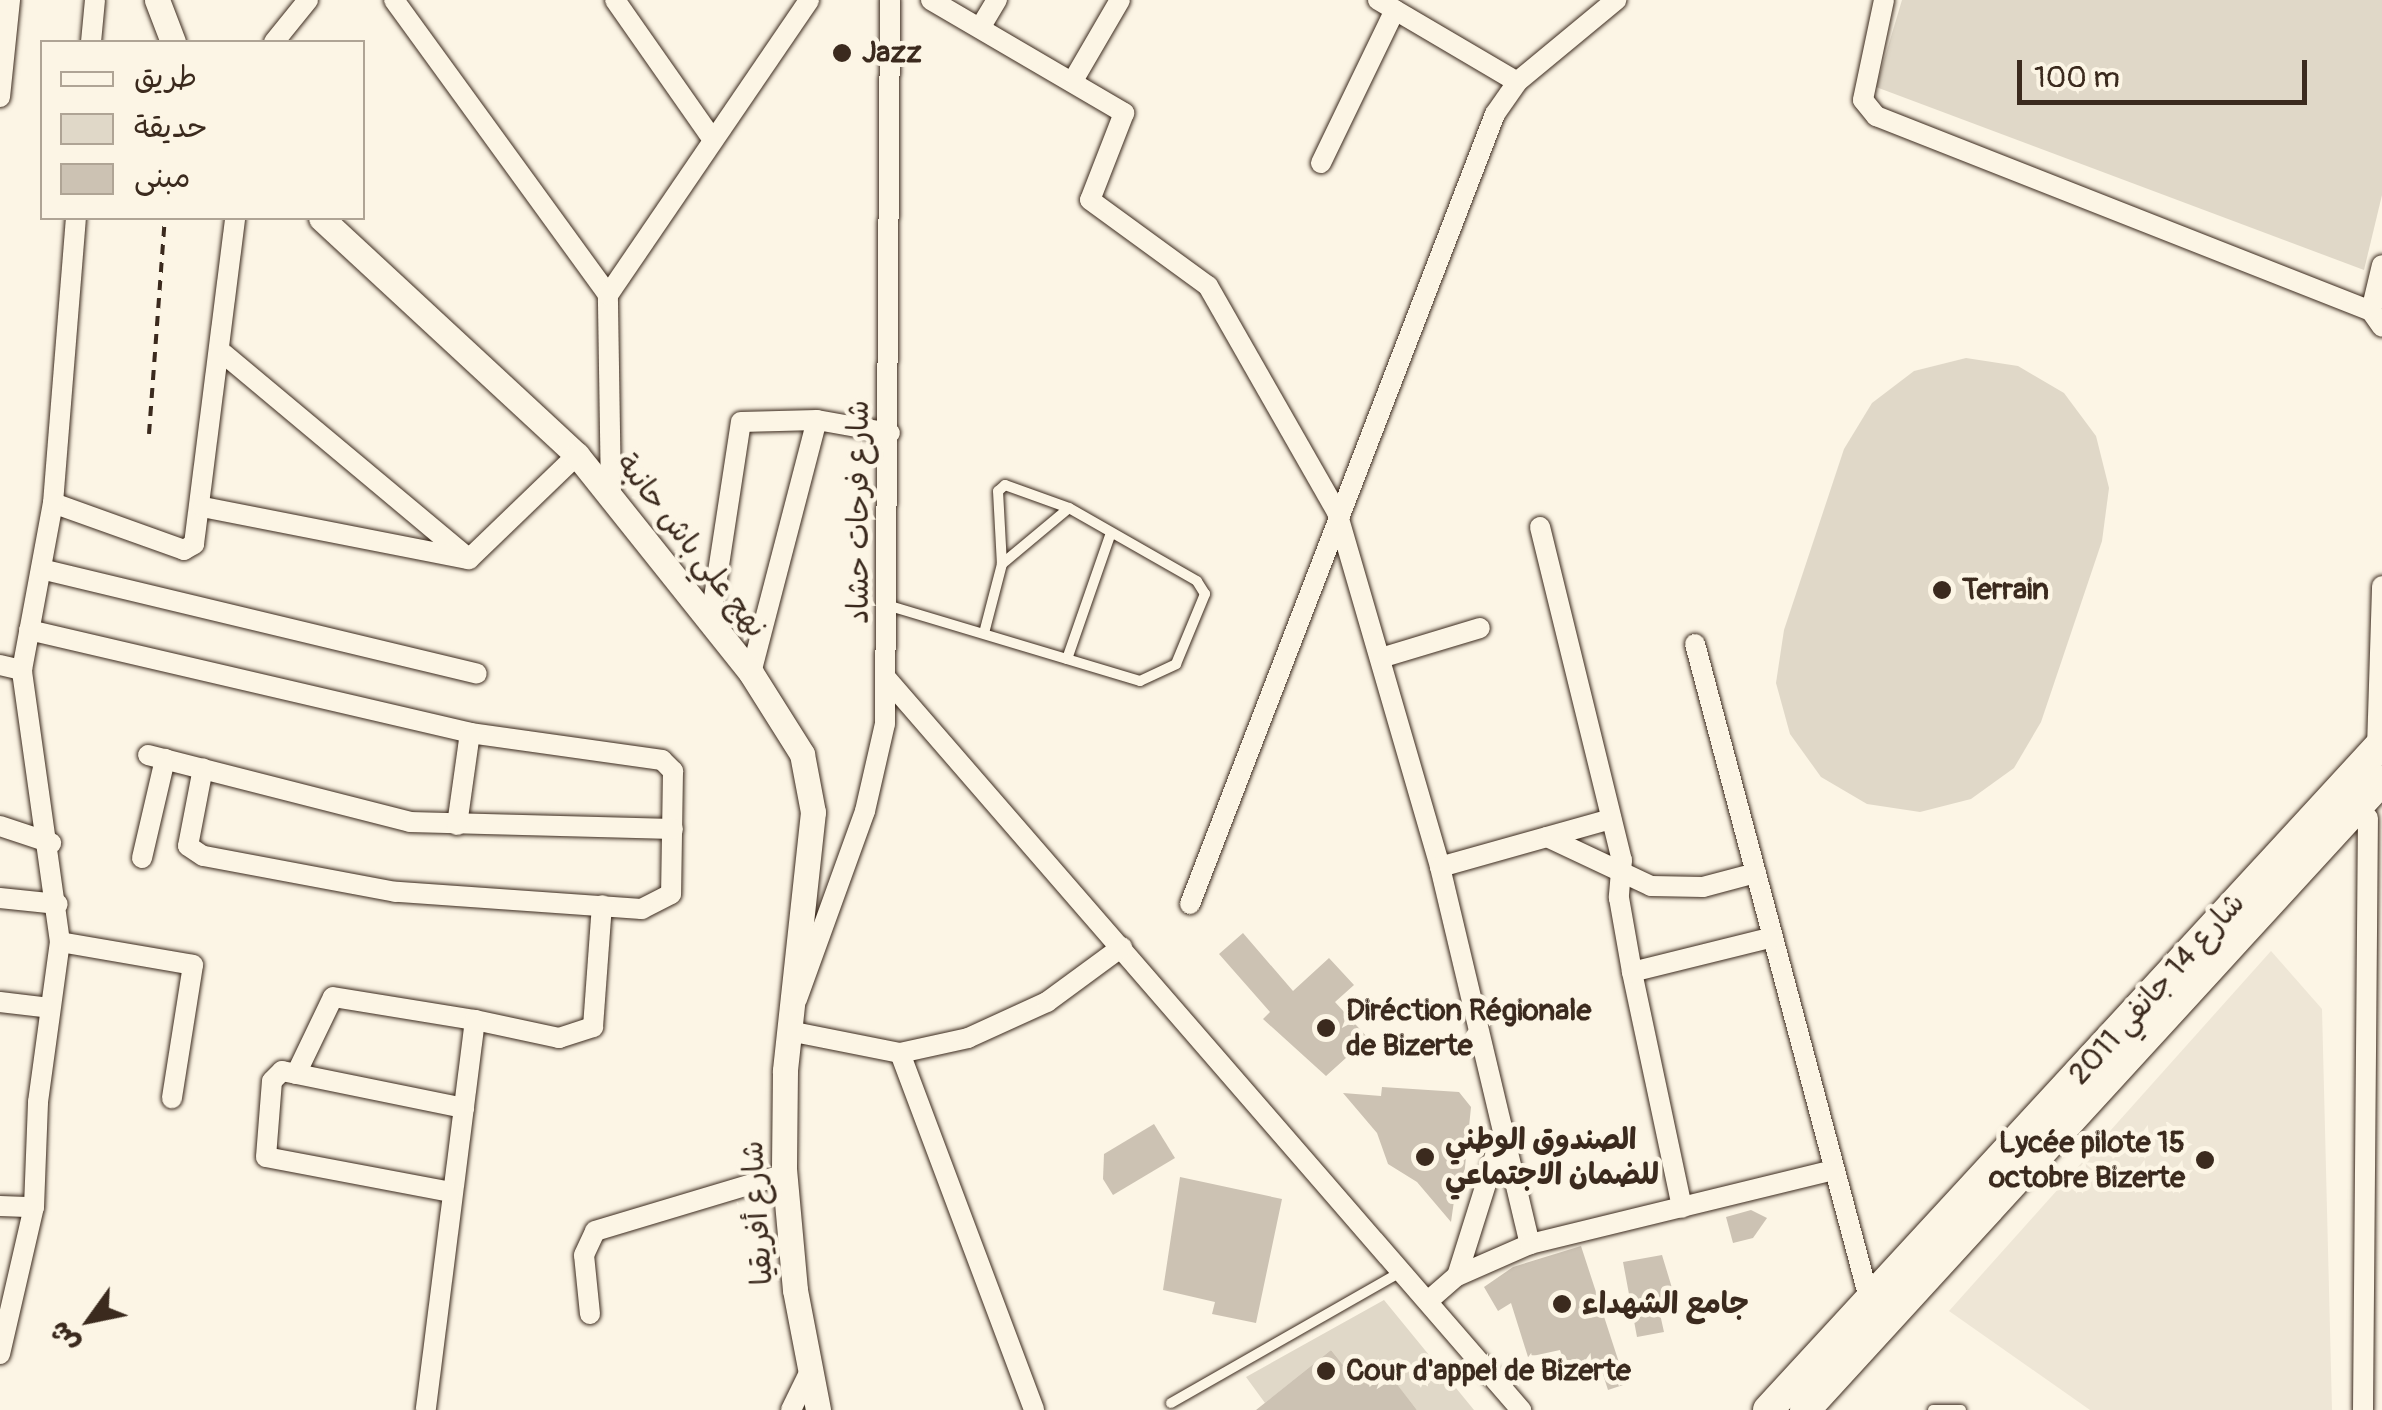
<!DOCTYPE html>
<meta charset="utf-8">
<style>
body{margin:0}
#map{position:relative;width:2382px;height:1410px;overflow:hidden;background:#fcf5e5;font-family:Pangolin,"Playpen Sans Arabic",sans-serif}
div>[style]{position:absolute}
.built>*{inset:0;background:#eee6d6}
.green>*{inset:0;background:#e0d8c8}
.building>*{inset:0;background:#ccc2b3}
.path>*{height:4px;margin-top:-2px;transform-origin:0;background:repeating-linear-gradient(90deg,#3b2a1e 0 10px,transparent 0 18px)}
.roads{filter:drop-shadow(0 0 2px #3b2a1e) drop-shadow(0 0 2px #3b2a1e)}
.service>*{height:10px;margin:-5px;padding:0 5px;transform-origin:5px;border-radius:5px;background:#fcf5e5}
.minor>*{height:20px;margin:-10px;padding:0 10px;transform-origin:10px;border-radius:10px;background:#fcf5e5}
.tertiary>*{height:25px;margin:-12.5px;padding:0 12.5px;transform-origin:12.5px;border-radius:12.5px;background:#fcf5e5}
.secondary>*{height:30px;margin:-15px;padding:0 15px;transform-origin:15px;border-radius:15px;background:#fcf5e5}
.dots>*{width:28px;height:28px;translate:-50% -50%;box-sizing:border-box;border:5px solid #fcf5e5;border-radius:50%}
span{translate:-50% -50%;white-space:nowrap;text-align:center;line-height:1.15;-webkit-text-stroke:9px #fcf5e5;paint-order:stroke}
.poi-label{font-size:30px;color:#3b2a1e;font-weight:700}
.left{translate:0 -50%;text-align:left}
.right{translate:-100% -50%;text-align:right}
.street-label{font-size:30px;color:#3b2a1e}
.legend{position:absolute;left:40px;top:40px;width:325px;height:180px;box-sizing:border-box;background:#fcf5e5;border:2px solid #afa495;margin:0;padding:12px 18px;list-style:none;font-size:30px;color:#3b2a1e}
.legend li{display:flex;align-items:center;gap:20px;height:50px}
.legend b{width:50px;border:2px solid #afa495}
.north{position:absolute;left:40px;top:1270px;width:100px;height:100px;-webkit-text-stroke:8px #fcf5e5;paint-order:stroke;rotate:237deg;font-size:28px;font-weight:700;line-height:40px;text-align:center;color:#3b2a1e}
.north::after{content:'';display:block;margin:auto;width:35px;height:45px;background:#3b2a1e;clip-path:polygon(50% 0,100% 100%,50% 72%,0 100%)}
.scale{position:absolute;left:2017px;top:60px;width:290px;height:45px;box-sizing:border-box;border:5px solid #3b2a1e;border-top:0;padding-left:12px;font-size:30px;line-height:35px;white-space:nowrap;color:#3b2a1e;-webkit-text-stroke:8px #fcf5e5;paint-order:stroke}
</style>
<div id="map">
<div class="built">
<div style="clip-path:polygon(2271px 951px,2322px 1009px,2332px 1410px,2090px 1410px,1949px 1311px)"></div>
</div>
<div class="green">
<div style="clip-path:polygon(1902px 0,2382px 0,2382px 195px,2364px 270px,1876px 87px)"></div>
<div style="clip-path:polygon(1966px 358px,2018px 366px,2064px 393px,2096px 436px,2109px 488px,2102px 541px,2041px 722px,2014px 768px,1971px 799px,1920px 812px,1867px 804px,1821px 777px,1790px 734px,1776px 683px,1784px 630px,1844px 449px,1872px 403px,1914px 371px)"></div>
<div style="clip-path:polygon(1384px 1300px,1474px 1410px,1417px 1410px,1379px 1362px,1355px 1380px,1331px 1350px,1265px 1403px,1246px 1377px)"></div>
</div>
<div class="building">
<div style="clip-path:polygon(1243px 933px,1293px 991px,1329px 958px,1354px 985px,1335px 1002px,1368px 1038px,1326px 1076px,1263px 1019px,1270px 1012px,1219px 954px)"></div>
<div style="clip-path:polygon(1382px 1087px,1459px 1092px,1471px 1107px,1463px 1187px,1456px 1187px,1451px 1222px,1417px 1182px,1388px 1164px,1377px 1133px,1343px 1093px,1381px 1096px)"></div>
<div style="clip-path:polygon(1154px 1124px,1175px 1158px,1113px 1195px,1103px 1179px,1104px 1154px)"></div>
<div style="clip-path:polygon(1180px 1177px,1282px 1199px,1256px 1323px,1212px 1314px,1215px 1302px,1163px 1290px)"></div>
<div style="clip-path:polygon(1751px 1210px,1767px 1218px,1753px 1238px,1733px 1243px,1726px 1217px)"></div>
<div style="clip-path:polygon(1581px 1246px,1626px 1384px,1608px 1390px,1600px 1365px,1569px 1376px,1560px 1350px,1528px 1357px,1511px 1303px,1498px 1311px,1484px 1287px,1513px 1267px)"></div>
<div style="clip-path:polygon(1662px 1255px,1679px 1311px,1660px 1314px,1664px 1332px,1637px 1337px,1623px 1262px)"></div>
<div style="clip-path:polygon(1331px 1350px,1355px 1380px,1379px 1361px,1417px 1410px,1256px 1410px)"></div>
</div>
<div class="path">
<div style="left:149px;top:434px;width:217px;rotate:-85.8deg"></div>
</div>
<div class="roads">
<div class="service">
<div style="left:1002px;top:564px;width:87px;rotate:-39.9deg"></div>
<div style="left:890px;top:606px;width:261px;rotate:16.7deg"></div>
<div style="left:1140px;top:681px;width:40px;rotate:-25deg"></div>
<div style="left:1176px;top:664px;width:76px;rotate:-67.5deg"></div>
<div style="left:1205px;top:594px;width:15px;rotate:-122deg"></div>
<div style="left:1197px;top:581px;width:147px;rotate:-150.3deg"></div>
<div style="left:1069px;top:508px;width:68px;rotate:-160.2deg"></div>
<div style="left:1005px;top:485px;width:9px;rotate:139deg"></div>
<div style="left:998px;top:491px;width:73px;rotate:86.9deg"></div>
<div style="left:1002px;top:564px;width:71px;rotate:104.6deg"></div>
<div style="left:1067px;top:659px;width:133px;rotate:-70.8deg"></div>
<div style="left:1171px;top:1403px;width:266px;rotate:-29.7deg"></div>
<div style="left:1933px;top:1410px;width:28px"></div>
</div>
<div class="minor">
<div style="left:394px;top:0;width:364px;rotate:54deg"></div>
<div style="left:615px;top:0;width:167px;rotate:55deg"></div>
<div style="left:931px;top:0;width:224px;rotate:30.3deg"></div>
<div style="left:1124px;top:113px;width:93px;rotate:111.3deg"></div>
<div style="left:1090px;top:200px;width:146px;rotate:36.1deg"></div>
<div style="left:1208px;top:286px;width:260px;rotate:60.3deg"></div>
<div style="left:1337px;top:512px;width:370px;rotate:73.8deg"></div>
<div style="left:1440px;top:867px;width:388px;rotate:76.6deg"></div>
<div style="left:1378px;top:0;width:161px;rotate:30.5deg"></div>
<div style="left:1884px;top:0;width:102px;rotate:101.9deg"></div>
<div style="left:1863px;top:100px;width:21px;rotate:51deg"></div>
<div style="left:1876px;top:116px;width:532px;rotate:21.5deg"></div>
<div style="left:2371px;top:311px;width:19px;rotate:55deg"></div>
<div style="left:980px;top:28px;width:33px;rotate:-59deg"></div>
<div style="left:91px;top:42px;width:42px;rotate:-84.6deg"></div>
<div style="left:274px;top:42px;width:54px;rotate:-51deg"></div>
<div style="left:1074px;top:79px;width:91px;rotate:-59.8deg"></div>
<div style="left:0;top:97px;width:98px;rotate:-84.1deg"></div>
<div style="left:1321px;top:163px;width:170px;rotate:-64.2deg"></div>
<div style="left:2371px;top:311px;width:47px;rotate:-76.6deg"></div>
<div style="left:224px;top:354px;width:319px;rotate:39.9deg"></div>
<div style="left:611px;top:495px;width:200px;rotate:-90.9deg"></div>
<div style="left:608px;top:295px;width:357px;rotate:-55.7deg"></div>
<div style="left:53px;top:503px;width:139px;rotate:19.7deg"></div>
<div style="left:184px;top:550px;width:12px;rotate:-31deg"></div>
<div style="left:194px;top:544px;width:329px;rotate:-82.8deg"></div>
<div style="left:203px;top:507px;width:271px;rotate:11.1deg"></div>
<div style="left:469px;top:559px;width:150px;rotate:-43.9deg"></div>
<div style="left:1540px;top:527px;width:343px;rotate:76.2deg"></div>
<div style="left:1622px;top:860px;width:38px;rotate:95deg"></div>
<div style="left:1619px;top:898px;width:75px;rotate:80deg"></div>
<div style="left:1632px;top:972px;width:241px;rotate:78deg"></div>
<div style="left:41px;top:569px;width:448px;rotate:13.5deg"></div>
<div style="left:710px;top:624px;width:204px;rotate:-81.3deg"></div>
<div style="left:741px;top:422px;width:76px;rotate:-1.5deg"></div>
<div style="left:817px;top:420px;width:74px;rotate:10.1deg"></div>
<div style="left:29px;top:630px;width:453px;rotate:13.1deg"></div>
<div style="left:470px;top:733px;width:194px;rotate:8deg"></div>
<div style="left:662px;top:760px;width:16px;rotate:45deg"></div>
<div style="left:673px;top:771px;width:123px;rotate:90.9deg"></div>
<div style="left:671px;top:894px;width:33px;rotate:153deg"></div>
<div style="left:642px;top:909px;width:247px;rotate:-176deg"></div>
<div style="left:396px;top:892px;width:196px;rotate:-169.4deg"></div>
<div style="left:203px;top:856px;width:18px;rotate:-146deg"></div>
<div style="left:188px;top:846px;width:79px;rotate:-79.1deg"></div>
<div style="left:1695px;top:644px;width:681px;rotate:75.11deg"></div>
<div style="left:1384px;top:657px;width:100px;rotate:-16.8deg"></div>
<div style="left:0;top:665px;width:23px;rotate:13deg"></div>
<div style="left:751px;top:673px;width:261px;rotate:-75.4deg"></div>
<div style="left:887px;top:679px;width:968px;rotate:49.06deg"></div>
<div style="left:2377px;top:748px;width:162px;rotate:-88.2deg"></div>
<div style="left:148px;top:755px;width:270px;rotate:14.3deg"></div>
<div style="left:410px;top:822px;width:263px;rotate:1.5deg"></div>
<div style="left:457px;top:825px;width:93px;rotate:-82deg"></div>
<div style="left:0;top:826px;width:54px;rotate:18.4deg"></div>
<div style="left:1547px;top:837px;width:115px;rotate:25.2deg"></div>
<div style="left:1651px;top:886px;width:52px;rotate:1.1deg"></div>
<div style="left:1703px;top:887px;width:55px;rotate:-14.8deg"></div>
<div style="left:142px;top:858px;width:102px;rotate:-76.9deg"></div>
<div style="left:1440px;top:867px;width:178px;rotate:-15.7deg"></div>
<div style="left:0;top:898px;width:58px;rotate:5.9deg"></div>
<div style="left:1190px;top:904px;width:847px;rotate:-68.89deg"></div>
<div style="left:1495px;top:114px;width:39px;rotate:-55deg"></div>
<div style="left:1517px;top:82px;width:129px;rotate:-39.6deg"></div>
<div style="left:60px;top:942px;width:135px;rotate:9.8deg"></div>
<div style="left:193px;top:965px;width:135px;rotate:99deg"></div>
<div style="left:1632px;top:972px;width:145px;rotate:-13.9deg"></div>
<div style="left:797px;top:999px;width:200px;rotate:-70.1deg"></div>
<div style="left:865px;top:811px;width:89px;rotate:-77.1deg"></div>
<div style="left:885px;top:724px;width:724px;rotate:-89.6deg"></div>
<div style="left:0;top:1002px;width:50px;rotate:6.8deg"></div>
<div style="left:475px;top:1020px;width:86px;rotate:12.1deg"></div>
<div style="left:559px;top:1038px;width:36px;rotate:-18deg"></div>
<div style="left:593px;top:1027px;width:122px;rotate:-85.8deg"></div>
<div style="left:789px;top:1031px;width:113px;rotate:11.2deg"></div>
<div style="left:900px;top:1053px;width:70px;rotate:-12.4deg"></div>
<div style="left:968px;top:1038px;width:87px;rotate:-24.5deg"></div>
<div style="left:1047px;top:1002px;width:93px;rotate:-36.3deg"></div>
<div style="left:900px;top:1053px;width:381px;rotate:69.4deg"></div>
<div style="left:296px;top:1074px;width:85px;rotate:-64.3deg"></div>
<div style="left:333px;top:997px;width:144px;rotate:9.2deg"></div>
<div style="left:475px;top:1020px;width:393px;rotate:97.2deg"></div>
<div style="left:451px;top:1192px;width:188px;rotate:-169.3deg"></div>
<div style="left:266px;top:1157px;width:76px;rotate:-85.5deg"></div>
<div style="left:272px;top:1081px;width:14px;rotate:-45deg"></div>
<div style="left:282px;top:1071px;width:186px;rotate:11.5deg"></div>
<div style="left:0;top:1206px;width:34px;rotate:2deg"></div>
<div style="left:1457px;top:1276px;width:139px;rotate:-72.5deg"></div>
<div style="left:1428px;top:1301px;width:38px;rotate:-41deg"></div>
<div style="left:1457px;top:1276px;width:80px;rotate:-23.7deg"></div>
<div style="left:1530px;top:1244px;width:313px;rotate:-13.7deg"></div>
<div style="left:590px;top:1314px;width:59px;rotate:-95.8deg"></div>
<div style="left:584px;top:1255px;width:26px;rotate:-65deg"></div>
<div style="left:595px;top:1231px;width:198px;rotate:-16.7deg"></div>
<div style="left:0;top:1354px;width:151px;rotate:-77deg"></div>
<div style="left:34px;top:1207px;width:105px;rotate:-87.8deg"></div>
<div style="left:38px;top:1102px;width:162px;rotate:-82.2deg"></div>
<div style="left:60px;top:942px;width:275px;rotate:-98deg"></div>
<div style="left:22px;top:670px;width:170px;rotate:-79.5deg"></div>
<div style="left:53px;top:503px;width:286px;rotate:-85.4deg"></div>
<div style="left:791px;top:1410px;width:39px;rotate:-64deg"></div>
<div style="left:2363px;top:1410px;width:592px;rotate:-89.52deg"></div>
</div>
<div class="tertiary">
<div style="left:157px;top:0;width:45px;rotate:69.1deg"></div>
<div style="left:321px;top:218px;width:349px;rotate:42.8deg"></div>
<div style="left:577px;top:455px;width:279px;rotate:51.4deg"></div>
<div style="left:751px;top:673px;width:96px;rotate:57.8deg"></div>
<div style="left:802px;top:754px;width:59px;rotate:79.3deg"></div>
<div style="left:813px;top:812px;width:261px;rotate:96.2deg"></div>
<div style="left:785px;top:1071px;width:98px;rotate:90.6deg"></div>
<div style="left:784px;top:1169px;width:121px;rotate:84.8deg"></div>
<div style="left:795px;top:1290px;width:122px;rotate:79.1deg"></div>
</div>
<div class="secondary">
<div style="left:1768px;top:1410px;width:907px;rotate:-47.37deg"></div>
<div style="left:1805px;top:1410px;width:854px;rotate:-47.51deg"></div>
</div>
</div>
<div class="dots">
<div style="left:842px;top:53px;background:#3b2a1e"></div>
<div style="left:1942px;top:590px;background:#3b2a1e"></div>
<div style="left:1326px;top:1028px;background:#3b2a1e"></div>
<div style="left:1425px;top:1157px;background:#3b2a1e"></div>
<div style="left:2205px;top:1160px;background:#3b2a1e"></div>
<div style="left:1562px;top:1304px;background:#3b2a1e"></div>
<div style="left:1326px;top:1371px;background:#3b2a1e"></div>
</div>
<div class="poi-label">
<span class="left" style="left:862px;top:53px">Jazz</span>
<span class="left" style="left:1962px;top:590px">Terrain</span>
<span class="left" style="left:1346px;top:1028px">Diréction Régionale<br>de Bizerte</span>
<span class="left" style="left:1445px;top:1157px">الصندوق الوطني<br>للضمان الاجتماعي</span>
<span class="right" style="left:2185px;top:1160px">Lycée pilote 15<br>octobre Bizerte</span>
<span class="left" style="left:1582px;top:1304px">جامع الشهداء</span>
<span class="left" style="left:1346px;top:1371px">Cour d'appel de Bizerte</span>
</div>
<div class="street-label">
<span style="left:859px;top:512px;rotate:-90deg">شارع فرحات حشاد</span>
<span style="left:691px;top:546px;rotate:52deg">نهج علي باش حانبة</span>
<span style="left:2157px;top:989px;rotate:-48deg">شارع 14 جانفي 2011</span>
<span style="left:758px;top:1213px;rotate:-94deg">شارع أفريقيا</span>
</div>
<ul class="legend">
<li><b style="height:12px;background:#fcf5e5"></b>طريق</li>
<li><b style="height:28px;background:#e0d8c8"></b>حديقة</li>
<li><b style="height:28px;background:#ccc2b3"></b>مبنى</li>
</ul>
<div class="north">ش</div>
<div class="scale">100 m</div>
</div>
